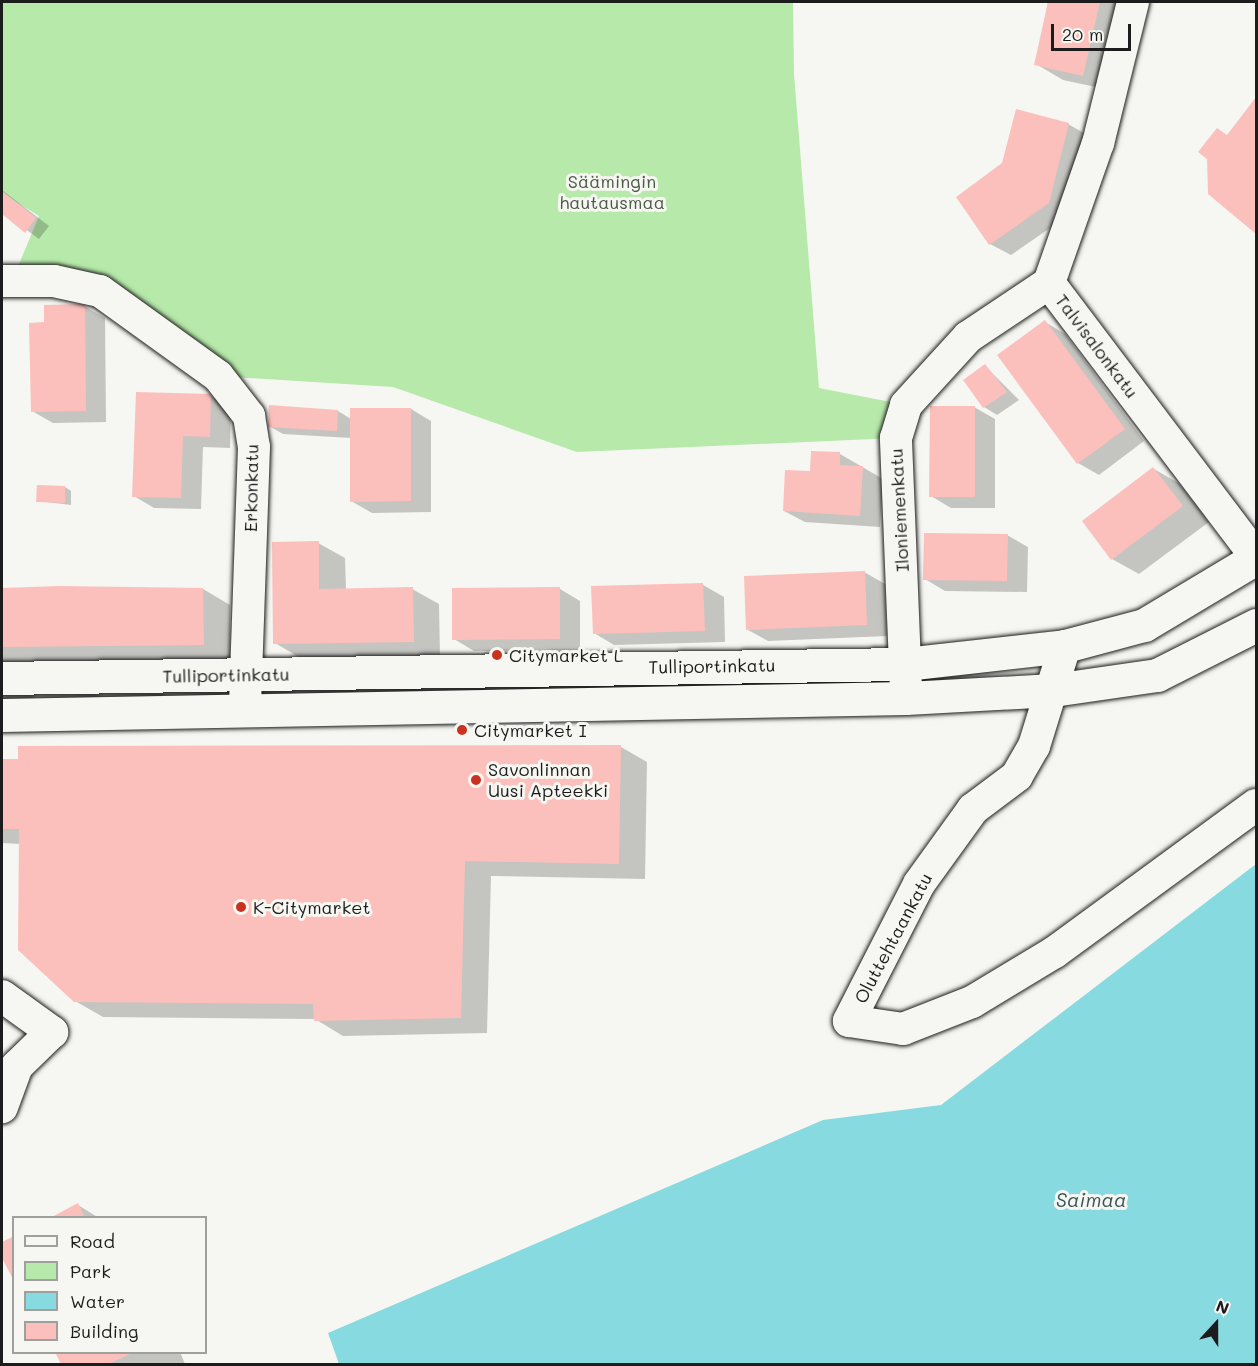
<!DOCTYPE html>
<meta charset="utf-8">
<style>
body{margin:0}
#map{position:relative;width:1258px;height:1366px;overflow:hidden;background:#f6f6f2;font-family:Mali,sans-serif}
div>[style]{position:absolute}
.green>*{inset:0;background:#b7eaaa}
.water>*{inset:0;background:#88dae1}
.shadow>*{inset:0;background:#0003}
.building>*{inset:0;background:#fcc0bc}
.roads{filter:drop-shadow(0 0 2px #1c1c1c) drop-shadow(0 0 2px #1c1c1c)}
.street>*{height:32px;margin:-16px;padding:0 16px;transform-origin:16px;border-radius:16px;background:#f6f6f2}
.secondary>*{height:33px;margin:-16.5px;padding:0 16.5px;transform-origin:16.5px;border-radius:16.5px;background:#f6f6f2}
.dots>*{width:16px;height:16px;translate:-50% -50%;box-sizing:border-box;border:3px solid #f6f6f2;border-radius:50%}
span{translate:-50% -50%;white-space:nowrap;text-align:center;line-height:1.15;-webkit-text-stroke:6px #f6f6f2;paint-order:stroke}
.park-label{font-size:18px;color:#4a5a47}
.street-label{font-size:18px;color:#1c1c1c}
.poi-label{font-size:18px;color:#1c1c1c}
.left{translate:0 -50%;text-align:left}
.water-label{font-size:20px;color:#3c5557;font-style:italic}
.frame{position:absolute;inset:0;border:3px solid #1c1c1c;pointer-events:none}
.legend{position:absolute;left:12px;top:1216px;width:195px;height:138px;box-sizing:border-box;background:#f6f6f2;border:2px solid #9f9f9c;margin:0;padding:8px 10px;list-style:none;font-size:18px;color:#1c1c1c}
.legend li{display:flex;align-items:center;gap:12px;height:30px}
.legend b{width:30px;border:2px solid #9f9f9c}
.north{position:absolute;left:1186px;top:1294px;width:60px;height:60px;-webkit-text-stroke:4px #f6f6f2;paint-order:stroke;rotate:21deg;font-size:16px;font-weight:700;line-height:24px;text-align:center;color:#1c1c1c}
.north::after{content:'';display:block;margin:auto;width:21px;height:27px;background:#1c1c1c;clip-path:polygon(50% 0,100% 100%,50% 72%,0 100%)}
.scale{position:absolute;left:1051px;top:24px;width:80px;height:27px;box-sizing:border-box;border:3px solid #1c1c1c;border-top:0;padding-left:8px;font-size:18px;line-height:21px;white-space:nowrap;color:#1c1c1c;-webkit-text-stroke:4px #f6f6f2;paint-order:stroke}
</style>
<div id="map">
<div class="green">
<div style="clip-path:polygon(2px 2px,793px 2px,794px 74px,819px 388px,906px 405px,896px 438px,577px 452px,393px 387px,218px 376px,99px 291px,12px 281px,39px 216px,2px 193px)"></div>
</div>
<div class="water">
<div style="clip-path:polygon(1256px 864px,1256px 1364px,339px 1364px,328px 1333px,823px 1120px,941px 1105px)"></div>
</div>
<div class="shadow">
<div style="clip-path:polygon(1048px 2px,1126px 2px,1110px 90px,1063px 80px,1036px 64px)"></div>
<div style="clip-path:polygon(1256px 100px,1256px 232px,1210px 194px,1228px 136px)"></div>
<div style="clip-path:polygon(1068px 124px,1089px 136px,1069px 215px,1011px 255px,990px 244px)"></div>
<div style="clip-path:polygon(2px 190px,49px 226px,39px 239px,2px 212px)"></div>
<div style="clip-path:polygon(84px 306px,105px 318px,106px 422px,53px 423px,32px 411px,46px 324px)"></div>
<div style="clip-path:polygon(1045px 322px,1065px 334px,1144px 441px,1099px 475px,1078px 463px)"></div>
<div style="clip-path:polygon(985px 366px,1019px 400px,997px 415px,984px 407px)"></div>
<div style="clip-path:polygon(211px 396px,231px 407px,230px 448px,203px 447px,201px 509px,154px 508px,134px 496px)"></div>
<div style="clip-path:polygon(271px 407px,338px 411px,351px 419px,411px 409px,431px 421px,431px 512px,372px 513px,351px 501px,351px 438px,283px 434px,269px 426px)"></div>
<div style="clip-path:polygon(974px 407px,995px 419px,995px 508px,951px 508px,931px 496px)"></div>
<div style="clip-path:polygon(840px 454px,883px 479px,880px 527px,805px 522px,784px 511px,811px 473px)"></div>
<div style="clip-path:polygon(1154px 469px,1180px 484px,1209px 522px,1139px 574px,1112px 559px)"></div>
<div style="clip-path:polygon(65px 487px,71px 491px,71px 505px,38px 501px)"></div>
<div style="clip-path:polygon(1007px 535px,1028px 547px,1027px 592px,945px 591px,925px 579px)"></div>
<div style="clip-path:polygon(318px 543px,345px 558px,346px 590px,412px 589px,439px 604px,440px 657px,302px 659px,275px 643px)"></div>
<div style="clip-path:polygon(864px 572px,885px 584px,887px 636px,768px 641px,748px 630px)"></div>
<div style="clip-path:polygon(703px 585px,724px 597px,725px 642px,614px 645px,594px 633px,593px 587px)"></div>
<div style="clip-path:polygon(203px 589px,230px 605px,230px 660px,2px 662px,2px 591px)"></div>
<div style="clip-path:polygon(560px 589px,580px 601px,580px 650px,474px 651px,454px 639px)"></div>
<div style="clip-path:polygon(621px 747px,647px 762px,645px 879px,491px 876px,487px 1033px,343px 1036px,315px 1019px,103px 1017px,75px 1001px,20px 844px,2px 843px,2px 761px)"></div>
<div style="clip-path:polygon(78px 1205px,99px 1218px,53px 1218px)"></div>
<div style="clip-path:polygon(57px 1352px,180px 1352px,185px 1364px,63px 1364px)"></div>
</div>
<div class="building">
<div style="clip-path:polygon(1048px 2px,1100px 2px,1083px 76px,1034px 65px)"></div>
<div style="clip-path:polygon(1256px 97px,1256px 234px,1208px 194px,1207px 159px,1198px 152px,1217px 128px,1227px 135px)"></div>
<div style="clip-path:polygon(1016px 109px,1069px 123px,1049px 203px,989px 245px,956px 197px,1002px 163px)"></div>
<div style="clip-path:polygon(2px 191px,36px 218px,25px 233px,2px 214px)"></div>
<div style="clip-path:polygon(85px 304px,86px 411px,31px 412px,29px 323px,44px 322px,44px 305px)"></div>
<div style="clip-path:polygon(1045px 320px,1125px 429px,1077px 464px,997px 355px)"></div>
<div style="clip-path:polygon(985px 364px,1007px 392px,983px 408px,963px 380px)"></div>
<div style="clip-path:polygon(136px 392px,211px 394px,210px 437px,183px 436px,181px 498px,132px 497px)"></div>
<div style="clip-path:polygon(269px 405px,338px 410px,337px 431px,268px 427px)"></div>
<div style="clip-path:polygon(930px 406px,975px 406px,975px 497px,929px 497px)"></div>
<div style="clip-path:polygon(350px 408px,411px 408px,411px 501px,350px 502px)"></div>
<div style="clip-path:polygon(811px 451px,840px 452px,840px 465px,863px 466px,860px 516px,783px 511px,785px 470px,810px 471px)"></div>
<div style="clip-path:polygon(1153px 467px,1183px 506px,1111px 560px,1082px 521px)"></div>
<div style="clip-path:polygon(37px 485px,65px 486px,65px 503px,36px 502px)"></div>
<div style="clip-path:polygon(924px 533px,1008px 534px,1007px 581px,923px 580px)"></div>
<div style="clip-path:polygon(319px 541px,319px 589px,413px 587px,414px 642px,273px 644px,272px 542px)"></div>
<div style="clip-path:polygon(865px 571px,867px 625px,746px 630px,744px 576px)"></div>
<div style="clip-path:polygon(703px 583px,705px 631px,593px 634px,591px 586px)"></div>
<div style="clip-path:polygon(59px 586px,203px 588px,204px 645px,2px 647px,2px 588px)"></div>
<div style="clip-path:polygon(560px 587px,560px 639px,452px 640px,452px 588px)"></div>
<div style="clip-path:polygon(621px 745px,619px 864px,465px 861px,461px 1018px,314px 1021px,313px 1004px,74px 1002px,18px 950px,19px 829px,2px 829px,2px 759px,18px 759px,18px 746px)"></div>
<div style="clip-path:polygon(78px 1203px,85px 1218px,50px 1218px)"></div>
<div style="clip-path:polygon(14px 1236px,14px 1281px,2px 1258px,2px 1242px)"></div>
<div style="clip-path:polygon(55px 1352px,134px 1352px,109px 1364px,61px 1364px)"></div>
</div>
<div class="roads">
<div class="street">
<div style="left:1133px;top:2px;width:145px;rotate:103.9deg"></div>
<div style="left:1098px;top:143px;width:148px;rotate:109.3deg"></div>
<div style="left:1049px;top:283px;width:343px;rotate:52.9deg"></div>
<div style="left:2px;top:281px;width:52px"></div>
<div style="left:54px;top:281px;width:47px;rotate:12.3deg"></div>
<div style="left:100px;top:291px;width:145px;rotate:35.8deg"></div>
<div style="left:218px;top:376px;width:51px;rotate:52.2deg"></div>
<div style="left:249px;top:416px;width:31px;rotate:81deg"></div>
<div style="left:254px;top:447px;width:264px;rotate:92deg"></div>
<div style="left:1065px;top:646px;width:105px;rotate:107.2deg"></div>
<div style="left:1034px;top:746px;width:34px;rotate:120deg"></div>
<div style="left:1017px;top:776px;width:55px;rotate:143.1deg"></div>
<div style="left:973px;top:809px;width:92px;rotate:125.8deg"></div>
<div style="left:919px;top:884px;width:154px;rotate:117.1deg"></div>
<div style="left:849px;top:1021px;width:55px;rotate:8.4deg"></div>
<div style="left:903px;top:1029px;width:74px;rotate:-21.4deg"></div>
<div style="left:972px;top:1002px;width:97px;rotate:-31.1deg"></div>
<div style="left:1055px;top:952px;width:249px;rotate:-36.2deg"></div>
<div style="left:906px;top:690px;width:252px;rotate:-92.3deg"></div>
<div style="left:896px;top:438px;width:34px;rotate:-73deg"></div>
<div style="left:906px;top:405px;width:92px;rotate:-47.6deg"></div>
<div style="left:968px;top:337px;width:97px;rotate:-33.7deg"></div>
<div style="left:2px;top:996px;width:62px;rotate:35.8deg"></div>
<div style="left:52px;top:1032px;width:49px;rotate:135.8deg"></div>
<div style="left:17px;top:1066px;width:44px;rotate:110.1deg"></div>
</div>
<div class="secondary">
<div style="left:2px;top:678px;width:903px;rotate:-0.89deg"></div>
<div style="left:905px;top:664px;width:161px;rotate:-6.4deg"></div>
<div style="left:1065px;top:646px;width:82px;rotate:-14.9deg"></div>
<div style="left:1144px;top:625px;width:131px;rotate:-30.9deg"></div>
<div style="left:2px;top:715px;width:904px;rotate:-1.08deg"></div>
<div style="left:906px;top:698px;width:147px;rotate:-3.1deg"></div>
<div style="left:1053px;top:690px;width:105px;rotate:-8.2deg"></div>
<div style="left:1157px;top:675px;width:111px;rotate:-26.8deg"></div>
</div>
</div>
<div class="dots">
<div style="left:497px;top:655px;background:#c8321e"></div>
<div style="left:462px;top:730px;background:#c8321e"></div>
<div style="left:476px;top:780px;background:#c8321e"></div>
<div style="left:241px;top:907px;background:#c8321e"></div>
</div>
<div class="park-label">
<span style="left:612px;top:192px">Säämingin<br>hautausmaa</span>
</div>
<div class="street-label">
<span style="left:1097px;top:346px;rotate:53deg">Talvisalonkatu</span>
<span style="left:251px;top:488px;rotate:-89deg">Erkonkatu</span>
<span style="left:899px;top:510px;rotate:-93deg">Iloniemenkatu</span>
<span style="left:712px;top:666px;rotate:-1deg">Tulliportinkatu</span>
<span style="left:226px;top:675px;rotate:-1deg">Tulliportinkatu</span>
<span style="left:893px;top:938px;rotate:-62deg">Oluttehtaankatu</span>
</div>
<div class="poi-label">
<span class="left" style="left:509px;top:655px">Citymarket L</span>
<span class="left" style="left:474px;top:730px">Citymarket I</span>
<span class="left" style="left:488px;top:780px">Savonlinnan<br>Uusi Apteekki</span>
<span class="left" style="left:253px;top:907px">K-Citymarket</span>
</div>
<div class="water-label">
<span style="left:1091px;top:1199px">Saimaa</span>
</div>
<div class="frame"></div>
<ul class="legend">
<li><b style="height:8px;background:#f6f6f2"></b>Road</li>
<li><b style="height:16px;background:#b7eaaa"></b>Park</li>
<li><b style="height:16px;background:#88dae1"></b>Water</li>
<li><b style="height:16px;background:#fcc0bc"></b>Building</li>
</ul>
<div class="north">N</div>
<div class="scale">20 m</div>
</div>
